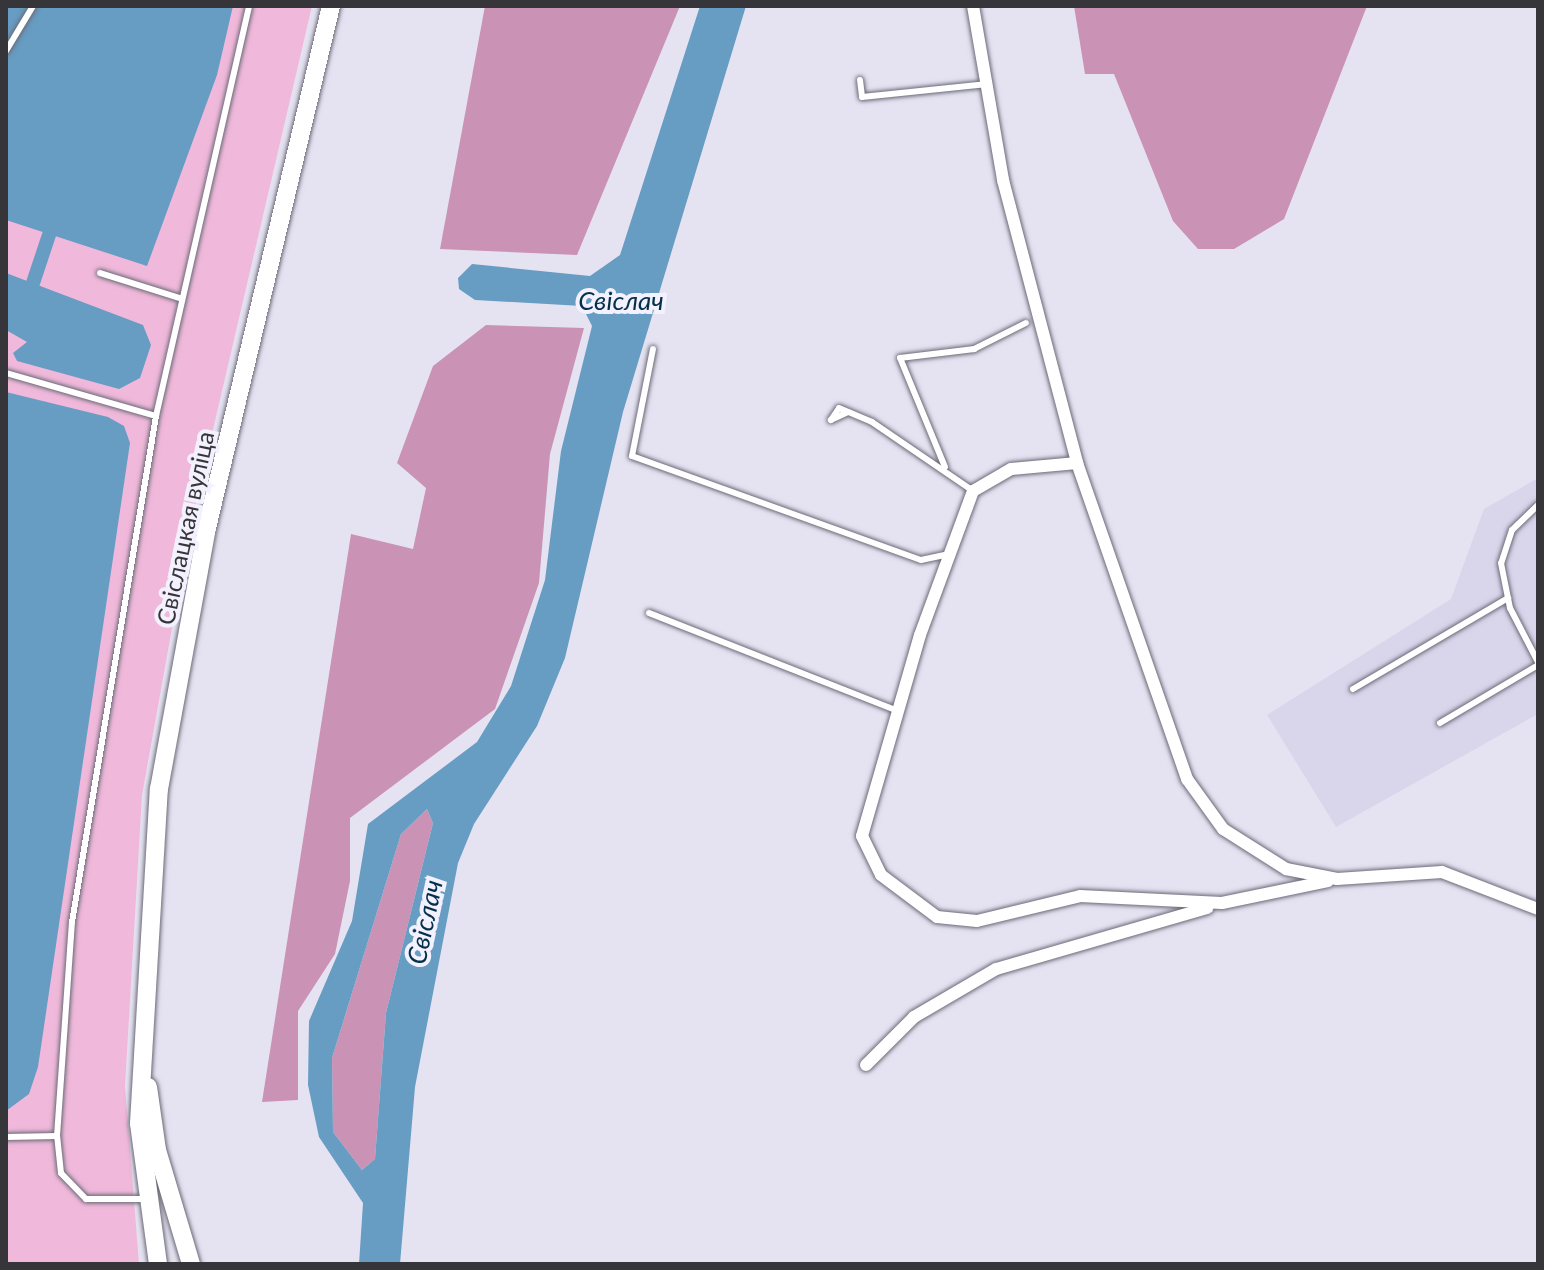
<!DOCTYPE html>
<meta charset="utf-8">
<style>
body{margin:0}
#map{position:relative;width:1544px;height:1270px;overflow:hidden;background:#e5e3f2;font-family:Lato,sans-serif}
div>[style]{position:absolute}
.built>*{inset:0;background:#d9d6ec}
.green>*{inset:0;background:#f0b9db}
.forest>*{inset:0;background:#ca92b5}
.water>*{inset:0;background:#679cc3}
.canal>*{height:14px;margin:-7px;padding:0 7px;transform-origin:7px;border-radius:7px;background:#679cc3}
.roads{filter:drop-shadow(0 0 2px #6b6a77) drop-shadow(0 0 2px #6b6a77)}
.lane>*{height:6px;margin:-3px;padding:0 3px;transform-origin:3px;border-radius:3px;background:#fff}
.street>*{height:12px;margin:-6px;padding:0 6px;transform-origin:6px;border-radius:6px;background:#fff}
.secondary>*{height:18px;margin:-9px;padding:0 9px;transform-origin:9px;border-radius:9px;background:#fff}
span{translate:-50% -50%;white-space:nowrap;text-align:center;line-height:1.15;-webkit-text-stroke:8px #f2f1fd;paint-order:stroke}
.street-label{font-size:24px;color:#35353a}
.water-label{font-size:26px;color:#04304b;font-style:italic}
.frame{position:absolute;inset:0;border:8px solid #35353a;pointer-events:none}
</style>
<div id="map">
<div class="built">
<div style="clip-path:polygon(1538px 478px,1538px 714px,1336px 827px,1267px 715px,1451px 599px,1484px 509px)"></div>
</div>
<div class="green">
<div style="clip-path:polygon(6px 6px,312px 6px,190px 528px,142px 795px,125px 1086px,139px 1264px,6px 1264px)"></div>
</div>
<div class="forest">
<div style="clip-path:polygon(485px 6px,680px 6px,577px 255px,440px 249px)"></div>
<div style="clip-path:polygon(1074px 6px,1367px 6px,1284px 219px,1234px 249px,1198px 249px,1173px 221px,1114px 74px,1085px 74px)"></div>
<div style="clip-path:polygon(486px 325px,584px 328px,550px 454px,539px 583px,495px 709px,350px 818px,350px 881px,335px 954px,298px 1011px,298px 1100px,262px 1102px,351px 534px,413px 549px,426px 488px,397px 463px,433px 366px)"></div>
<div style="clip-path:polygon(427px 809px,433px 823px,386px 1013px,375px 1159px,362px 1170px,333px 1132px,332px 1058px,401px 834px)"></div>
</div>
<div class="water">
<div style="clip-path:polygon(6px 6px,233px 6px,217px 75px,147px 266px,6px 220px)"></div>
<div style="clip-path:polygon(evenodd,700px 6px,746px 6px,623px 412px,565px 658px,537px 726px,474px 824px,458px 863px,415px 1087px,400px 1264px,359px 1264px,363px 1203px,319px 1137px,308px 1085px,309px 1021px,352px 921px,368px 824px,477px 742px,511px 686px,545px 580px,561px 451px,592px 326px,582px 306px,475px 300px,459px 289px,458px 278px,472px 264px,590px 276px,620px 255px,700px 6px,427px 809px,433px 823px,386px 1013px,375px 1159px,362px 1170px,333px 1132px,332px 1058px,401px 834px,427px 809px)"></div>
<div style="clip-path:polygon(6px 273px,143px 325px,151px 345px,140px 378px,119px 389px,17px 361px,13px 353px,27px 342px,6px 330px)"></div>
<div style="clip-path:polygon(6px 392px,108px 417px,124px 426px,130px 443px,38px 1067px,29px 1094px,6px 1111px)"></div>
</div>
<div class="canal">
<div style="left:33px;top:283px;width:51px;rotate:-71.6deg"></div>
</div>
<div class="roads">
<div class="lane">
<div style="left:6px;top:51px;width:52px;rotate:-59deg"></div>
<div style="left:860px;top:80px;width:17px;rotate:83deg"></div>
<div style="left:862px;top:97px;width:126px;rotate:-5.9deg"></div>
<div style="left:100px;top:273px;width:84px;rotate:17.4deg"></div>
<div style="left:653px;top:349px;width:109px;rotate:101.1deg"></div>
<div style="left:632px;top:456px;width:307px;rotate:19.8deg"></div>
<div style="left:921px;top:560px;width:30px;rotate:-12deg"></div>
<div style="left:6px;top:373px;width:156px;rotate:16deg"></div>
<div style="left:848px;top:412px;width:19px;rotate:155deg"></div>
<div style="left:831px;top:420px;width:14px;rotate:-56deg"></div>
<div style="left:839px;top:408px;width:36px;rotate:23deg"></div>
<div style="left:872px;top:422px;width:122px;rotate:34.3deg"></div>
<div style="left:945px;top:467px;width:118px;rotate:-112.4deg"></div>
<div style="left:900px;top:358px;width:75px;rotate:-6.9deg"></div>
<div style="left:974px;top:349px;width:58px;rotate:-26.6deg"></div>
<div style="left:1538px;top:505px;width:36px;rotate:136deg"></div>
<div style="left:1512px;top:530px;width:35px;rotate:108deg"></div>
<div style="left:1501px;top:563px;width:46px;rotate:78.7deg"></div>
<div style="left:1510px;top:608px;width:61px;rotate:62.6deg"></div>
<div style="left:649px;top:613px;width:268px;rotate:21.5deg"></div>
<div style="left:1353px;top:689px;width:180px;rotate:-30.4deg"></div>
<div style="left:1440px;top:723px;width:114px;rotate:-30.6deg"></div>
<div style="left:6px;top:1137px;width:51px;rotate:-1.1deg"></div>
<div style="left:147px;top:1199px;width:61px;rotate:180deg"></div>
<div style="left:86px;top:1199px;width:36px;rotate:-134deg"></div>
<div style="left:61px;top:1173px;width:37px;rotate:-96deg"></div>
<div style="left:57px;top:1136px;width:215px;rotate:-86deg"></div>
<div style="left:72px;top:922px;width:513px;rotate:-80.57deg"></div>
<div style="left:156px;top:416px;width:420px;rotate:-77.2deg"></div>
</div>
<div class="street">
<div style="left:973px;top:6px;width:177px;rotate:80.2deg"></div>
<div style="left:1003px;top:180px;width:293px;rotate:75.3deg"></div>
<div style="left:1077px;top:463px;width:335px;rotate:70.8deg"></div>
<div style="left:1187px;top:779px;width:62px;rotate:54.2deg"></div>
<div style="left:1223px;top:829px;width:75px;rotate:32.4deg"></div>
<div style="left:1286px;top:869px;width:52px;rotate:11.1deg"></div>
<div style="left:1337px;top:879px;width:105px;rotate:-3.8deg"></div>
<div style="left:1442px;top:872px;width:103px;rotate:21.1deg"></div>
<div style="left:1077px;top:463px;width:66px;rotate:174.8deg"></div>
<div style="left:1011px;top:469px;width:44px;rotate:149.9deg"></div>
<div style="left:973px;top:491px;width:153px;rotate:110.2deg"></div>
<div style="left:920px;top:635px;width:209px;rotate:106.1deg"></div>
<div style="left:862px;top:836px;width:43px;rotate:64deg"></div>
<div style="left:881px;top:875px;width:70px;rotate:36.9deg"></div>
<div style="left:937px;top:917px;width:40px;rotate:5.7deg"></div>
<div style="left:977px;top:921px;width:106px;rotate:-13.6deg"></div>
<div style="left:1080px;top:896px;width:142px;rotate:2.8deg"></div>
<div style="left:1222px;top:903px;width:108px;rotate:-11.7deg"></div>
<div style="left:866px;top:1065px;width:68px;rotate:-45deg"></div>
<div style="left:914px;top:1017px;width:95px;rotate:-30.3deg"></div>
<div style="left:996px;top:969px;width:220px;rotate:-16.1deg"></div>
</div>
<div class="secondary">
<div style="left:148px;top:1087px;width:64px;rotate:81.9deg"></div>
<div style="left:157px;top:1150px;width:119px;rotate:73.4deg"></div>
<div style="left:158px;top:1264px;width:142px;rotate:-97.7deg"></div>
<div style="left:139px;top:1123px;width:335px;rotate:-86.6deg"></div>
<div style="left:159px;top:789px;width:261px;rotate:-79.6deg"></div>
<div style="left:206px;top:532px;width:541px;rotate:-76.63deg"></div>
</div>
</div>
<div class="street-label">
<span style="left:185px;top:528px;rotate:-78deg">Свіслацкая вуліца</span>
</div>
<div class="water-label">
<span style="left:621px;top:301px">Свіслач</span>
<span style="left:425px;top:922px;rotate:-78deg">Свіслач</span>
</div>
<div class="frame"></div>
</div>
